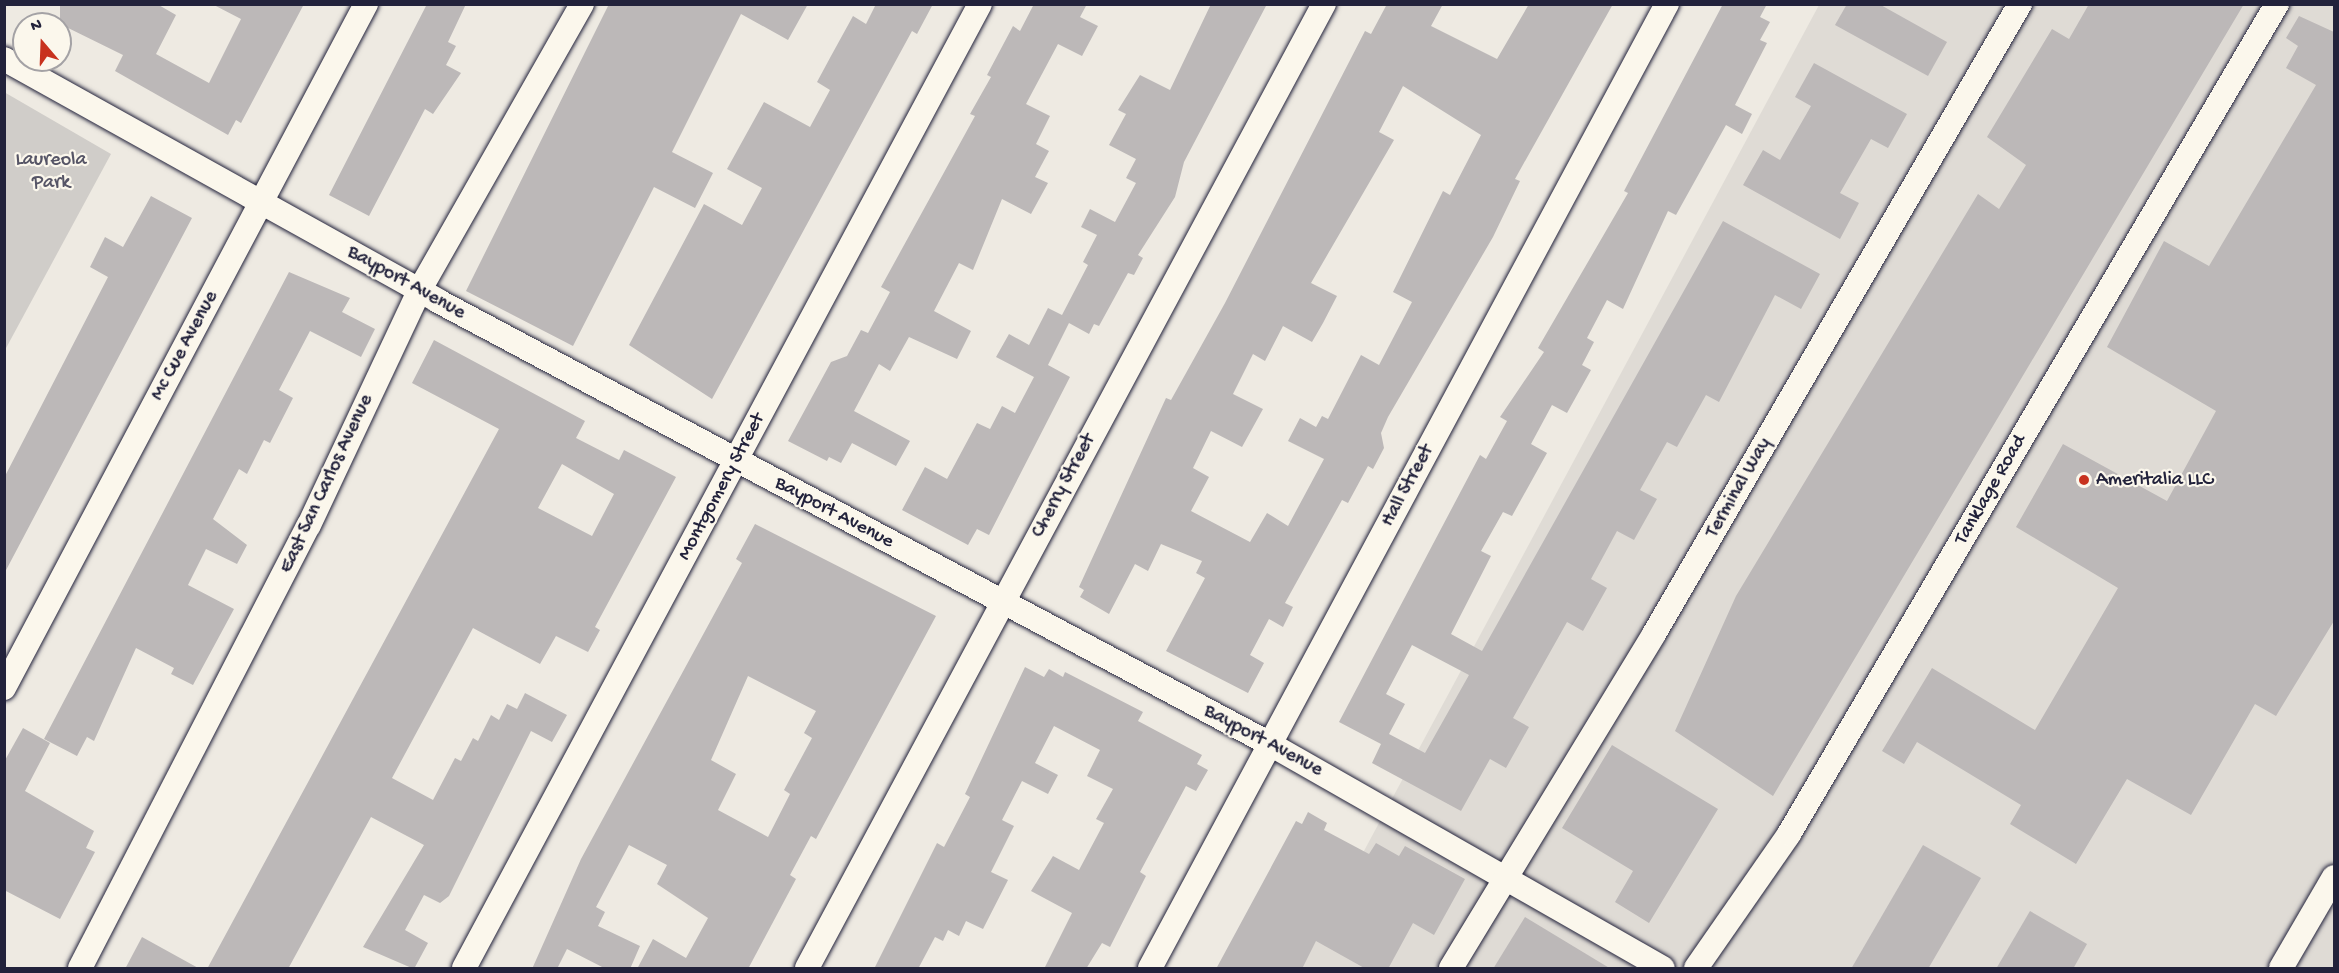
<!DOCTYPE html>
<style>
body{margin:0}
#map{position:relative;width:2339px;height:973px;overflow:hidden;background:#eeeae2;font-family:"Gochi Hand",sans-serif}
div>[style]{position:absolute}
.built>*{inset:0;background:#dfdbd5}
.green>*{inset:0;background:#d0cdc9}
.building>*{inset:0;background:#bcb8b8}
.roads{filter:drop-shadow(0 0 2px #22223b) drop-shadow(0 0 2px #22223b)}
.street>*{height:24px;margin:-12px;padding:0 12px;transform-origin:12px;border-radius:12px;background:#fbf7ec}
.dots>*{width:16px;height:16px;translate:-50% -50%;box-sizing:border-box;border:3px solid #fbf7ec;border-radius:50%}
span{translate:-50% -50%;white-space:nowrap;text-align:center;line-height:1.15;-webkit-text-stroke:4.5px #fbf7ec;paint-order:stroke}
.park-label{font-size:20px;color:#565566}
.street-label{font-size:20px;color:#22223b}
.poi-label{font-size:20px;color:#22223b}
.left{translate:0 -50%;text-align:left}
.frame{position:absolute;inset:0;border:6px solid #22223b;pointer-events:none}
.north{position:absolute;left:12px;top:12px;width:60px;height:60px;box-sizing:border-box;background:#fbf7ec;border:2px solid #a4a2a5;border-radius:50%;rotate:341deg;font-size:16px;font-weight:700;line-height:24px;text-align:center;color:#22223b}
.north::after{content:'';display:block;margin:auto;width:21px;height:27px;background:#c8321e;clip-path:polygon(50% 0,100% 100%,50% 72%,0 100%)}
</style>
<div id="map">
<div class="built">
<div style="clip-path:polygon(1819px 5px,2334px 5px,2334px 968px,1301px 968px)"></div>
</div>
<div class="green">
<div style="clip-path:polygon(4px 92px,111px 154px,5px 350px,4px 350px)"></div>
</div>
<div class="building">
<div style="clip-path:polygon(60px 4px,157px 4px,176px 15px,156px 54px,209px 83px,241px 19px,212px 4px,304px 4px,241px 123px,236px 120px,228px 135px,115px 71px,123px 55px,60px 24px)"></div>
<div style="clip-path:polygon(427px 4px,466px 4px,448px 42px,456px 46px,446px 65px,461px 73px,433px 114px,425px 109px,369px 216px,329px 195px)"></div>
<div style="clip-path:polygon(609px 4px,808px 4px,788px 40px,741px 14px,672px 152px,713px 173px,695px 208px,654px 187px,573px 346px,466px 291px)"></div>
<div style="clip-path:polygon(876px 4px,933px 4px,917px 34px,912px 31px,712px 399px,629px 345px,704px 204px,742px 225px,762px 188px,727px 169px,764px 102px,810px 127px,830px 90px,817px 82px,831px 56px,853px 16px,866px 24px)"></div>
<div style="clip-path:polygon(1034px 4px,1087px 4px,1080px 17px,1098px 26px,1082px 56px,1058px 44px,1026px 104px,1050px 116px,1036px 144px,1049px 151px,1035px 177px,1048px 183px,1031px 214px,1002px 199px,973px 270px,959px 263px,934px 311px,971px 331px,957px 359px,909px 337px,890px 371px,879px 364px,854px 411px,910px 441px,896px 466px,852px 443px,841px 463px,829px 457px,827px 461px,788px 441px,831px 362px,847px 356px,861px 330px,868px 333px,890px 292px,881px 287px,975px 116px,970px 114px,991px 77px,987px 75px,1013px 26px,1020px 31px)"></div>
<div style="clip-path:polygon(1211px 4px,1267px 4px,1184px 162px,1175px 197px,1138px 255px,1143px 258px,1134px 275px,1128px 273px,1099px 326px,1094px 324px,1089px 334px,1069px 323px,1048px 365px,1070px 377px,989px 535px,977px 529px,968px 545px,902px 510px,925px 467px,947px 479px,977px 423px,990px 429px,1002px 406px,1015px 413px,1034px 377px,996px 357px,1009px 334px,1029px 345px,1048px 308px,1062px 315px,1088px 265px,1083px 262px,1097px 235px,1081px 227px,1090px 209px,1115px 222px,1136px 183px,1126px 178px,1136px 159px,1109px 145px,1126px 114px,1118px 110px,1140px 75px,1170px 90px)"></div>
<div style="clip-path:polygon(evenodd,1387px 4px,1443px 4px,1431px 26px,1497px 59px,1529px 4px,1613px 4px,1515px 179px,1520px 181px,1493px 237px,1388px 417px,1381px 433px,1384px 448px,1373px 469px,1368px 466px,1348px 503px,1342px 500px,1285px 603px,1293px 607px,1283px 627px,1269px 619px,1250px 655px,1264px 663px,1248px 693px,1166px 651px,1205px 578px,1196px 573px,1202px 561px,1161px 544px,1148px 571px,1135px 564px,1109px 614px,1080px 597px,1084px 590px,1079px 587px,1166px 398px,1171px 400px,1225px 303px,1365px 31px,1371px 34px,1387px 4px,1403px 86px,1481px 135px,1450px 195px,1443px 191px,1393px 292px,1412px 302px,1379px 365px,1361px 355px,1328px 419px,1322px 416px,1316px 427px,1300px 418px,1288px 441px,1324px 459px,1288px 526px,1267px 513px,1250px 542px,1191px 511px,1209px 477px,1193px 468px,1211px 431px,1242px 447px,1263px 409px,1233px 394px,1253px 354px,1265px 361px,1283px 326px,1312px 342px,1323px 323px,1337px 296px,1311px 283px,1394px 140px,1379px 132px,1403px 86px)"></div>
<div style="clip-path:polygon(evenodd,1723px 4px,1767px 4px,1760px 17px,1770px 22px,1760px 40px,1767px 43px,1735px 105px,1752px 114px,1742px 134px,1726px 125px,1676px 215px,1668px 211px,1623px 309px,1607px 300px,1587px 338px,1594px 342px,1582px 365px,1591px 370px,1567px 413px,1552px 405px,1531px 444px,1547px 453px,1512px 516px,1503px 512px,1481px 551px,1491px 556px,1451px 634px,1482px 651px,1723px 221px,1820px 274px,1801px 309px,1775px 295px,1719px 402px,1706px 395px,1677px 447px,1667px 442px,1640px 490px,1657px 499px,1634px 540px,1617px 531px,1591px 579px,1607px 588px,1583px 631px,1567px 622px,1513px 718px,1529px 727px,1506px 768px,1490px 759px,1461px 811px,1372px 763px,1381px 744px,1339px 722px,1480px 455px,1486px 459px,1507px 421px,1500px 417px,1544px 352px,1538px 348px,1628px 193px,1624px 191px,1723px 4px,1412px 645px,1469px 675px,1425px 753px,1389px 734px,1405px 704px,1386px 694px,1412px 645px)"></div>
<div style="clip-path:polygon(1847px 4px,1879px 4px,1947px 42px,1928px 76px,1835px 25px)"></div>
<div style="clip-path:polygon(2089px 4px,2244px 4px,1773px 796px,1675px 731px,1736px 596px,1978px 194px,1999px 209px,2026px 165px,1987px 137px,2052px 29px,2069px 39px)"></div>
<div style="clip-path:polygon(2299px 16px,2334px 32px,2334px 621px,2276px 716px,2255px 704px,2191px 815px,2127px 779px,2076px 864px,2010px 824px,2021px 805px,1917px 742px,1904px 764px,1882px 751px,1932px 668px,2035px 730px,2118px 588px,2016px 527px,2063px 444px,2167px 501px,2216px 411px,2107px 347px,2164px 241px,2209px 266px,2316px 85px,2286px 68px,2298px 46px,2286px 38px)"></div>
<div style="clip-path:polygon(1814px 63px,1907px 114px,1888px 148px,1871px 139px,1840px 193px,1859px 203px,1840px 239px,1743px 185px,1763px 150px,1780px 160px,1811px 106px,1795px 97px)"></div>
<div style="clip-path:polygon(151px 196px,192px 218px,4px 574px,4px 478px,108px 277px,90px 267px,105px 237px,123px 247px)"></div>
<div style="clip-path:polygon(289px 272px,350px 298px,342px 312px,375px 329px,361px 357px,310px 331px,279px 390px,293px 398px,270px 443px,264px 440px,247px 474px,239px 469px,213px 519px,247px 545px,237px 564px,206px 549px,188px 585px,234px 609px,193px 685px,171px 674px,174px 668px,136px 648px,94px 741px,87px 737px,77px 756px,44px 739px)"></div>
<div style="clip-path:polygon(evenodd,434px 340px,585px 421px,576px 438px,619px 460px,624px 450px,676px 477px,595px 627px,600px 630px,588px 652px,556px 636px,540px 664px,473px 628px,392px 778px,433px 800px,455px 758px,461px 761px,473px 738px,478px 741px,491px 715px,499px 720px,507px 704px,517px 709px,525px 693px,567px 715px,552px 742px,531px 731px,449px 896px,440px 903px,424px 895px,405px 930px,428px 943px,414px 969px,363px 947px,424px 845px,371px 817px,288px 969px,207px 969px,499px 429px,412px 383px,434px 340px,562px 464px,614px 494px,592px 536px,538px 508px,562px 464px)"></div>
<div style="clip-path:polygon(evenodd,755px 524px,936px 616px,816px 839px,811px 836px,790px 875px,796px 879px,748px 969px,637px 969px,653px 939px,686px 958px,708px 918px,657px 884px,667px 865px,629px 845px,596px 907px,605px 912px,598px 926px,640px 946px,630px 969px,606px 969px,567px 949px,557px 969px,532px 969px,581px 859px,742px 563px,736px 559px,755px 524px,748px 676px,816px 711px,804px 733px,812px 738px,784px 790px,790px 794px,768px 837px,718px 810px,736px 774px,711px 760px,748px 676px)"></div>
<div style="clip-path:polygon(1025px 667px,1044px 677px,1049px 669px,1063px 677px,1065px 672px,1143px 712px,1138px 721px,1202px 755px,1197px 764px,1208px 770px,1196px 791px,1186px 786px,1140px 872px,1146px 876px,1110px 947px,1102px 943px,1086px 969px,1044px 969px,1072px 913px,1031px 891px,1053px 856px,1079px 870px,1104px 823px,1096px 819px,1113px 789px,1087px 776px,1100px 750px,1054px 726px,1035px 763px,1058px 775px,1048px 794px,1022px 781px,1002px 820px,1014px 826px,991px 872px,1008px 880px,983px 929px,966px 921px,959px 936px,948px 930px,943px 941px,935px 937px,918px 969px,874px 969px,937px 843px,944px 847px,970px 797px,965px 794px)"></div>
<div style="clip-path:polygon(23px 728px,50px 743px,25px 791px,94px 831px,86px 848px,95px 852px,60px 919px,4px 890px,4px 762px)"></div>
<div style="clip-path:polygon(1612px 745px,1718px 809px,1649px 923px,1615px 902px,1633px 871px,1562px 828px)"></div>
<div style="clip-path:polygon(1308px 812px,1327px 823px,1324px 830px,1369px 854px,1376px 843px,1399px 856px,1405px 846px,1465px 879px,1434px 935px,1413px 923px,1388px 969px,1366px 969px,1316px 941px,1302px 969px,1216px 969px,1296px 821px,1302px 824px)"></div>
<div style="clip-path:polygon(1923px 845px,1981px 878px,1928px 969px,1851px 969px)"></div>
<div style="clip-path:polygon(2030px 911px,2087px 944px,2073px 969px,1996px 969px)"></div>
<div style="clip-path:polygon(1525px 917px,1611px 969px,1493px 969px)"></div>
<div style="clip-path:polygon(142px 937px,200px 969px,125px 969px)"></div>
</div>
<div class="roads">
<div class="street">
<div style="left:4px;top:59px;width:497px;rotate:29.1deg"></div>
<div style="left:438px;top:301px;width:943px;rotate:28.03deg"></div>
<div style="left:1270px;top:744px;width:452px;rotate:29.7deg"></div>
<div style="left:4px;top:688px;width:774px;rotate:-62.11deg"></div>
<div style="left:80px;top:968px;width:499px;rotate:-62.7deg"></div>
<div style="left:309px;top:525px;width:259px;rotate:-64.8deg"></div>
<div style="left:419px;top:291px;width:330px;rotate:-60.4deg"></div>
<div style="left:464px;top:968px;width:1093px;rotate:-61.84deg"></div>
<div style="left:807px;top:968px;width:1094px;rotate:-61.8deg"></div>
<div style="left:1150px;top:968px;width:1094px;rotate:-61.8deg"></div>
<div style="left:1451px;top:968px;width:391px;rotate:-58.7deg"></div>
<div style="left:1654px;top:634px;width:729px;rotate:-59.85deg"></div>
<div style="left:1696px;top:968px;width:163px;rotate:-55.2deg"></div>
<div style="left:1789px;top:834px;width:963px;rotate:-59.55deg"></div>
<div style="left:2281px;top:968px;width:105px;rotate:-59.8deg"></div>
</div>
</div>
<div class="dots">
<div style="left:2084px;top:480px;background:#c8321e"></div>
</div>
<div class="park-label">
<span style="left:51px;top:172px">Laureola<br>Park</span>
</div>
<div class="street-label">
<span style="left:406px;top:283px;rotate:29deg">Bayport Avenue</span>
<span style="left:185px;top:346px;rotate:-62deg">Mc Cue Avenue</span>
<span style="left:327px;top:484px;rotate:-65deg">East San Carlos Avenue</span>
<span style="left:1064px;top:486px;rotate:-62deg">Cherry Street</span>
<span style="left:1408px;top:486px;rotate:-62deg">Hall Street</span>
<span style="left:722px;top:487px;rotate:-62deg">Montgomery Street</span>
<span style="left:1739px;top:488px;rotate:-60deg">Terminal Way</span>
<span style="left:1991px;top:490px;rotate:-60deg">Tanklage Road</span>
<span style="left:834px;top:513px;rotate:28deg">Bayport Avenue</span>
<span style="left:1263px;top:741px;rotate:28deg">Bayport Avenue</span>
</div>
<div class="poi-label">
<span class="left" style="left:2096px;top:480px">Ameritalia LLC</span>
</div>
<div class="frame"></div>
<div class="north">N</div>
</div>
